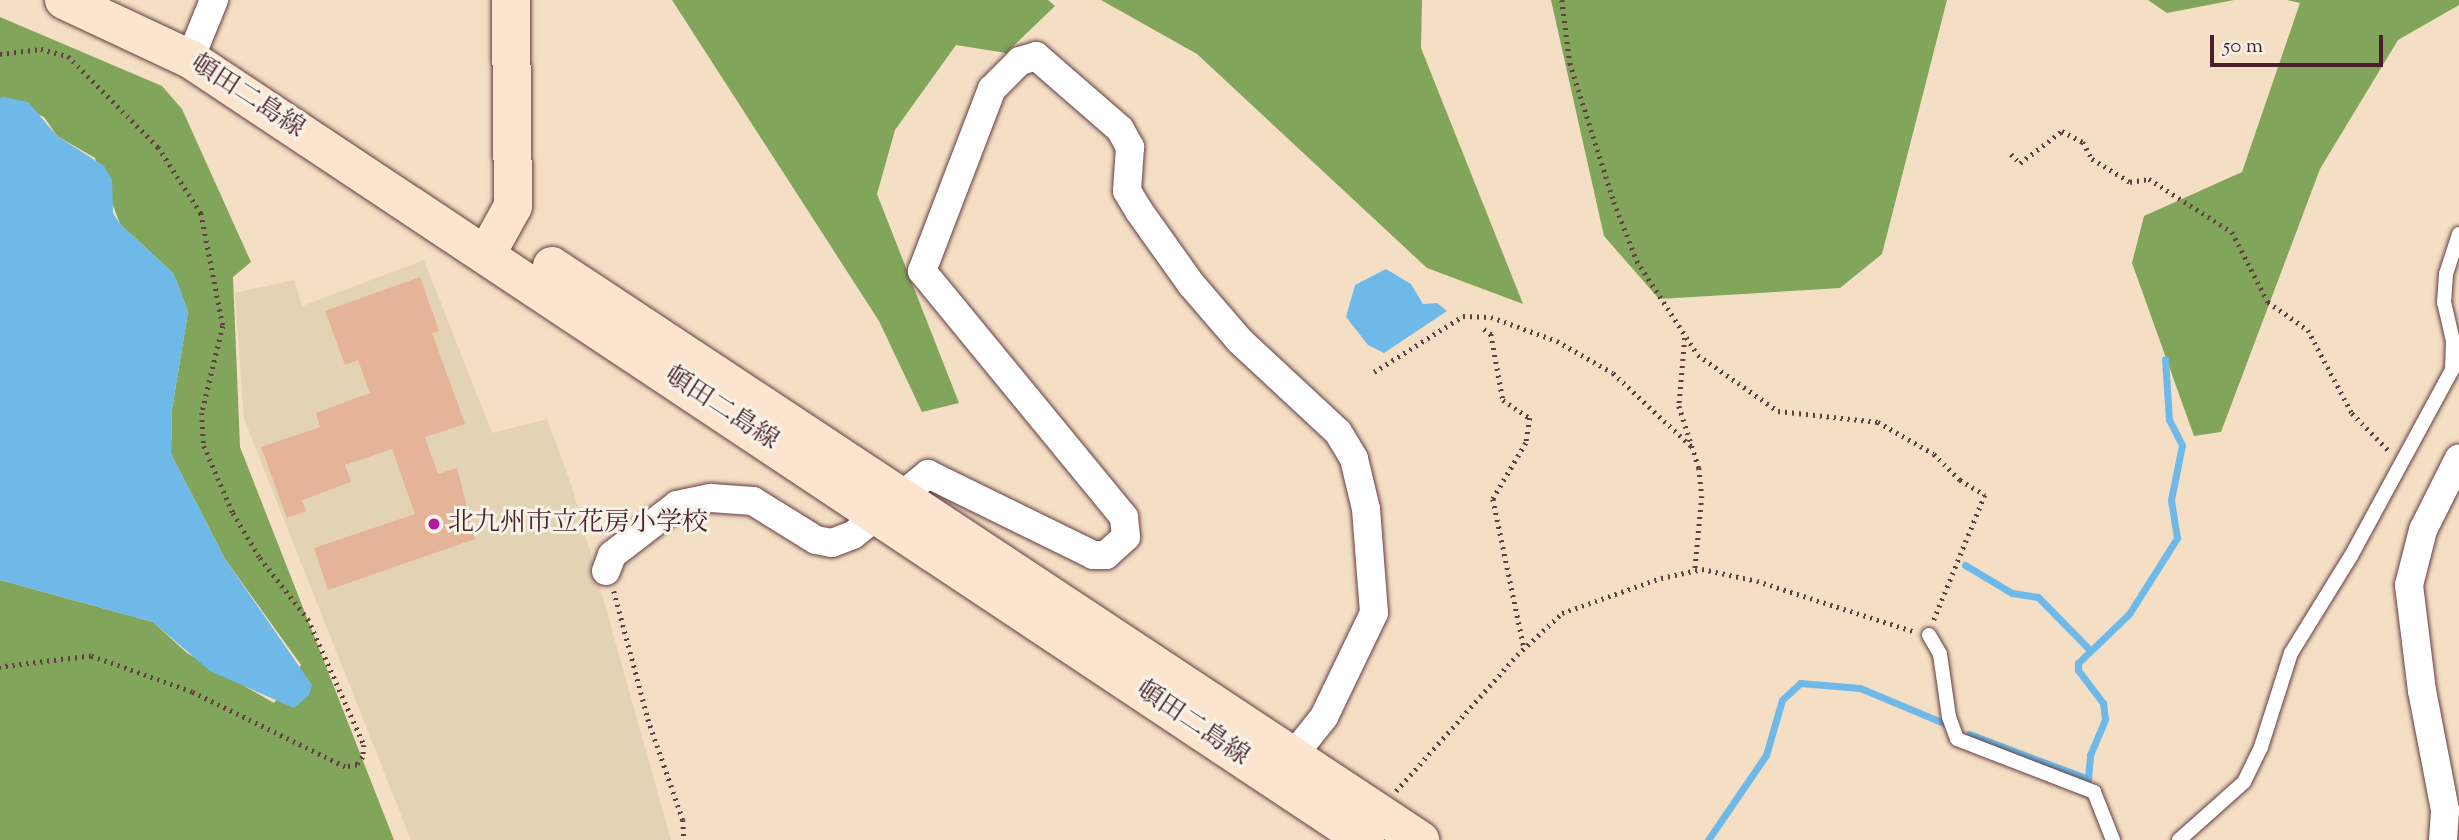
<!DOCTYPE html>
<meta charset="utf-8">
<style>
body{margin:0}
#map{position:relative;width:2459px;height:840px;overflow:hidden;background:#f4dfc4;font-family:"Sorts Mill Goudy","Noto Serif JP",serif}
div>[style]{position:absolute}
.built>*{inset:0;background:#e3d2b4}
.forest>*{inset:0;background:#80a55b}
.water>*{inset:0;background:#6fb9e8}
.stream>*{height:7px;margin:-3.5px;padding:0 3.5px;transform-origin:3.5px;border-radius:3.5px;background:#6fb9e8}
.building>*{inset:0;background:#e4b398}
.path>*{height:4.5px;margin-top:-2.25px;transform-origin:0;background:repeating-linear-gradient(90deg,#643c42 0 2px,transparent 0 7px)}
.roads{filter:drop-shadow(0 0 2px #643c42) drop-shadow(0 0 2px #643c42)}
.lane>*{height:14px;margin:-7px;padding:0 7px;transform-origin:7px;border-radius:7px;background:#fff}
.street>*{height:28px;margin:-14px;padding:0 14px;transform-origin:14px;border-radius:14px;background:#fff}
.secondary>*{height:38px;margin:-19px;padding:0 19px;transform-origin:19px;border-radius:19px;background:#fbe5cf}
.dots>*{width:19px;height:19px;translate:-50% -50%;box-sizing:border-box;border:4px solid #f7f3e8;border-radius:50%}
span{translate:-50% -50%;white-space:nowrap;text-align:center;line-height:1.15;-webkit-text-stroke:6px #f7f3e8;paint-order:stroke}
.street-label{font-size:26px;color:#4a1f2b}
.poi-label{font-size:26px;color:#4a1f2b}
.left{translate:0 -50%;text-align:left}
.scale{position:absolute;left:2210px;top:35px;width:173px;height:32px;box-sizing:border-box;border:4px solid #4a1f2b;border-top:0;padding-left:9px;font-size:21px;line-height:24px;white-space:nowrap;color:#4a1f2b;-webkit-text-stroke:5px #f7f3e8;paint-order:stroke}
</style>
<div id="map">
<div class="built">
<div style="clip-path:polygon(424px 260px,492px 433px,547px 419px,571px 484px,671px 840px,411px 840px,244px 419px,235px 293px,294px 280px,302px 306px)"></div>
</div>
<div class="forest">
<div style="clip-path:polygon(672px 0,1048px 0,1055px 6px,1006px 53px,956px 45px,895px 130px,877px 194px,959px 403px,922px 412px,879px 321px)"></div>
<div style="clip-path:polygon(1101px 0,1422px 0,1421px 48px,1523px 304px,1427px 268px,1197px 54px)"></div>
<div style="clip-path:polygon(1551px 0,1947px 0,1882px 254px,1840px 288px,1659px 299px,1604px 236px)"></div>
<div style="clip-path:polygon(2148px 0,2234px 0,2167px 13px)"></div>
<div style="clip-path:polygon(2287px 0,2459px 0,2459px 5px,2398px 40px,2320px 169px,2221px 432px,2194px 436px,2132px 263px,2144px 216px,2242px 172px,2300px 3px)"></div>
<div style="clip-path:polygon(0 17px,162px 86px,182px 109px,251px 262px,233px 277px,240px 447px,394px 840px,0 840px,0 580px,153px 622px,187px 653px,274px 703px,301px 665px,225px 559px,171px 454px,172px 409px,188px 312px,178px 285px,173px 273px,120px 224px,95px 158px,57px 136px,44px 117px,0 98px)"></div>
</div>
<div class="water">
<div style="clip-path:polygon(4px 97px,28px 102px,57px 136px,104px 166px,112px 180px,113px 213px,120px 224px,173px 273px,178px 284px,188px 312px,172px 409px,171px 454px,225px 559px,312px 685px,309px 695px,294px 708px,210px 671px,153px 622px,0 580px,0 98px)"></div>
<div style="clip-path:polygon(1386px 269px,1411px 284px,1423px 304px,1437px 303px,1447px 311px,1384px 353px,1368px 345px,1346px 317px,1355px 285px)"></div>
</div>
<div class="stream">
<div style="left:1965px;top:565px;width:55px;rotate:30.8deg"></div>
<div style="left:2012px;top:593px;width:26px;rotate:9deg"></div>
<div style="left:2038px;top:597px;width:70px;rotate:45.6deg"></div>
<div style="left:1969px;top:734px;width:127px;rotate:20.7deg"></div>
<div style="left:2088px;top:779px;width:24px;rotate:-85deg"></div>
<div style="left:2090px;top:755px;width:39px;rotate:-67deg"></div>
<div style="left:2105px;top:719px;width:16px;rotate:-97deg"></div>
<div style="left:2103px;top:703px;width:41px;rotate:-127.1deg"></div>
<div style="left:2078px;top:670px;width:7px;rotate:-90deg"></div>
<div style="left:2078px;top:663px;width:71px;rotate:-43.9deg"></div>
<div style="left:2129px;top:614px;width:90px;rotate:-57.7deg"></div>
<div style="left:2177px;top:538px;width:38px;rotate:-99deg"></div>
<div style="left:2171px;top:500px;width:56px;rotate:-78.7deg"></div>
<div style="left:2182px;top:445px;width:29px;rotate:-117deg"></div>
<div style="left:2169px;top:419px;width:60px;rotate:-93.8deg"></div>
<div style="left:1708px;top:840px;width:103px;rotate:-55.7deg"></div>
<div style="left:1766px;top:755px;width:57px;rotate:-73.8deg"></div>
<div style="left:1782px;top:700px;width:25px;rotate:-43deg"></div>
<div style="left:1800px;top:683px;width:60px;rotate:4.8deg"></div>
<div style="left:1860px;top:688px;width:93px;rotate:22.7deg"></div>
</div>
<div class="building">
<div style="clip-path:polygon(420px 277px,439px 331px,432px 333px,465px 424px,425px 437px,438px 474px,457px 468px,475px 539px,328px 590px,314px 548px,415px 514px,392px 449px,345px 465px,351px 482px,302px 500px,306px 511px,287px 518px,261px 447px,320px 427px,316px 413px,370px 393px,358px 360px,345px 365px,325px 311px)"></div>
</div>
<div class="path">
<div style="left:1562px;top:0;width:64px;rotate:82.8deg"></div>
<div style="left:1570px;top:63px;width:146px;rotate:72.4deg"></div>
<div style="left:1614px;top:202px;width:63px;rotate:68.7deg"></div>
<div style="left:1637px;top:261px;width:112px;rotate:57deg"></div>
<div style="left:1698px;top:355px;width:98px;rotate:35deg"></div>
<div style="left:1778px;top:411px;width:101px;rotate:6.3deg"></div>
<div style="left:1878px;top:422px;width:64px;rotate:29.7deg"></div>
<div style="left:1934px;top:454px;width:37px;rotate:45deg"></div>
<div style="left:1960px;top:480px;width:29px;rotate:31deg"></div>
<div style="left:1985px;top:495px;width:135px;rotate:112.2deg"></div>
<div style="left:0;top:54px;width:41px;rotate:-7deg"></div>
<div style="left:41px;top:49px;width:28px;rotate:15deg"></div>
<div style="left:68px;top:56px;width:128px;rotate:45.3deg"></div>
<div style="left:158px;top:147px;width:79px;rotate:56.9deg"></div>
<div style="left:201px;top:213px;width:115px;rotate:79deg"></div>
<div style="left:223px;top:326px;width:89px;rotate:103.6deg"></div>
<div style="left:202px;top:413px;width:33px;rotate:87deg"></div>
<div style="left:204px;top:446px;width:73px;rotate:66.6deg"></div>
<div style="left:233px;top:513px;width:52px;rotate:59deg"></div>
<div style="left:260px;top:558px;width:78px;rotate:51.8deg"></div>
<div style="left:308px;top:619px;width:138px;rotate:66deg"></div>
<div style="left:364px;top:745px;width:12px;rotate:95deg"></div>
<div style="left:363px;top:757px;width:10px;rotate:127deg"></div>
<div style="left:357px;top:765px;width:12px;rotate:171deg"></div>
<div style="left:345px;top:767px;width:170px;rotate:-153.9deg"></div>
<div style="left:192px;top:692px;width:107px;rotate:-160.4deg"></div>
<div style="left:91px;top:656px;width:92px;rotate:173.1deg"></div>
<div style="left:2011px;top:154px;width:13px;rotate:45deg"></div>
<div style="left:2020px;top:163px;width:53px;rotate:-37.3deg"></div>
<div style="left:2062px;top:131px;width:24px;rotate:28deg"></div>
<div style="left:2083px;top:142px;width:19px;rotate:62deg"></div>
<div style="left:2092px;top:159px;width:44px;rotate:31.2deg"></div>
<div style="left:2130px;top:182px;width:19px;rotate:-9deg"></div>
<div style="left:2149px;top:179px;width:98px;rotate:32.6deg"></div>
<div style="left:2232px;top:232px;width:79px;rotate:62.8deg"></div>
<div style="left:2268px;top:302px;width:49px;rotate:35deg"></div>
<div style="left:2308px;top:330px;width:94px;rotate:62.1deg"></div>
<div style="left:2352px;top:413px;width:54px;rotate:45.7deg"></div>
<div style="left:1484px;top:329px;width:9px;rotate:36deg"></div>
<div style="left:1491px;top:334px;width:67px;rotate:79.7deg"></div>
<div style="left:1503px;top:400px;width:32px;rotate:34deg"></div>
<div style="left:1530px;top:418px;width:25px;rotate:99deg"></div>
<div style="left:1526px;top:443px;width:65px;rotate:120.5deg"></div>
<div style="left:1493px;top:499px;width:151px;rotate:78.2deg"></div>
<div style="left:1685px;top:338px;width:68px;rotate:95deg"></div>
<div style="left:1679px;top:406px;width:65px;rotate:72.1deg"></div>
<div style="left:1699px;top:468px;width:28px;rotate:84deg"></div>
<div style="left:1702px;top:496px;width:74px;rotate:95.4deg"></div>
<div style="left:1374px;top:372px;width:105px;rotate:-32.2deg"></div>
<div style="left:1463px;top:316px;width:28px;rotate:2deg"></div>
<div style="left:1491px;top:317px;width:70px;rotate:20deg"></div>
<div style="left:1557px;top:341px;width:64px;rotate:29.7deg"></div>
<div style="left:1613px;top:373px;width:107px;rotate:43.1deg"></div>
<div style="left:614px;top:591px;width:132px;rotate:75.1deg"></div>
<div style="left:648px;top:719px;width:107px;rotate:70.9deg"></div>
<div style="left:683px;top:820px;width:20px;rotate:87deg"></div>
<div style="left:1396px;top:791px;width:182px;rotate:-48.3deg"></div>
<div style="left:1517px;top:655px;width:62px;rotate:-43deg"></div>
<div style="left:1562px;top:613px;width:105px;rotate:-19.5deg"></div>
<div style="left:1661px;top:578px;width:42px;rotate:-12.4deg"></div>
<div style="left:1702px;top:569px;width:56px;rotate:12.3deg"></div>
<div style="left:1757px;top:581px;width:164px;rotate:17.8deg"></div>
</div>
<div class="roads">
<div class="lane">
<div style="left:1929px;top:635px;width:22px;rotate:60deg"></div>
<div style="left:1940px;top:654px;width:64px;rotate:81.9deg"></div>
<div style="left:1949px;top:717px;width:23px;rotate:70deg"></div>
<div style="left:1957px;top:739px;width:147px;rotate:21.1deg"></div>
<div style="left:2094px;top:792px;width:52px;rotate:68.4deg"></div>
<div style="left:2179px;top:840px;width:87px;rotate:-41.7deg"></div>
<div style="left:2244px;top:782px;width:39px;rotate:-64deg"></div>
<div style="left:2261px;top:747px;width:99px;rotate:-72.3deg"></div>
<div style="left:2291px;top:653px;width:114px;rotate:-58.3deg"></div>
<div style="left:2351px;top:556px;width:212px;rotate:-61.5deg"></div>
<div style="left:2452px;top:370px;width:29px;rotate:-88deg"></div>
<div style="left:2453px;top:341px;width:39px;rotate:-103deg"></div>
<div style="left:2444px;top:303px;width:29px;rotate:-86deg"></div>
<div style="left:2446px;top:274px;width:42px;rotate:-72deg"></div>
</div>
<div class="street">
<div style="left:190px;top:59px;width:64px;rotate:-67.9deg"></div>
<div style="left:606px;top:571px;width:17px;rotate:-69deg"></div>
<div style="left:612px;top:555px;width:82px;rotate:-37.6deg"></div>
<div style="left:677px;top:505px;width:35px;rotate:-12deg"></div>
<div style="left:711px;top:498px;width:42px;rotate:4.1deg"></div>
<div style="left:753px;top:501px;width:74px;rotate:31.8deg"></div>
<div style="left:816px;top:540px;width:16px;rotate:11deg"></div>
<div style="left:832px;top:543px;width:22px;rotate:-21deg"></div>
<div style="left:853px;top:535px;width:97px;rotate:-39.1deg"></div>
<div style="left:928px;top:474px;width:184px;rotate:26.1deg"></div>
<div style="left:1093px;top:555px;width:13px"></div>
<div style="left:1106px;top:555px;width:27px;rotate:-42deg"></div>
<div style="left:1126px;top:537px;width:20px;rotate:-96deg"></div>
<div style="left:1124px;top:517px;width:318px;rotate:-129.4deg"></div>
<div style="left:922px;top:271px;width:195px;rotate:-69deg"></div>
<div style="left:992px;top:89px;width:40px;rotate:-45deg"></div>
<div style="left:1020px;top:61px;width:17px;rotate:-17deg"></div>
<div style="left:1036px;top:56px;width:111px;rotate:41deg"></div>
<div style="left:1120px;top:129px;width:21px;rotate:61deg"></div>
<div style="left:1130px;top:147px;width:44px;rotate:93.9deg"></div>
<div style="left:1127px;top:191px;width:23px;rotate:59deg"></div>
<div style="left:1139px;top:211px;width:90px;rotate:54.5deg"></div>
<div style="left:1191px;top:284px;width:75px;rotate:49.3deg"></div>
<div style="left:1240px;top:341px;width:134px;rotate:42.9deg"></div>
<div style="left:1338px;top:432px;width:31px;rotate:59deg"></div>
<div style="left:1354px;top:459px;width:51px;rotate:76.5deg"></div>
<div style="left:1366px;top:509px;width:104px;rotate:85.6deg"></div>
<div style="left:1374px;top:613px;width:115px;rotate:115.7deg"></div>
<div style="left:1324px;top:717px;width:51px;rotate:128.7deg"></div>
<div style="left:2443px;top:840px;width:30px;rotate:-86deg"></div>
<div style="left:2445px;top:810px;width:121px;rotate:-100.9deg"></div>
<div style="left:2422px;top:691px;width:107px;rotate:-97deg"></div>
<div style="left:2409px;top:585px;width:57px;rotate:-75.7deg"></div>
<div style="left:2423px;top:530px;width:80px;rotate:-63.4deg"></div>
</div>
<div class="secondary">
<div style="left:64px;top:0;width:139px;rotate:25.1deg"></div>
<div style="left:190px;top:59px;width:1411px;rotate:33.61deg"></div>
<div style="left:486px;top:255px;width:56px;rotate:-61.1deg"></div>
<div style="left:513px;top:206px;width:206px;rotate:-90.6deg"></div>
<div style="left:552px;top:266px;width:1041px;rotate:33.48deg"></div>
</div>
</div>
<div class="dots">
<div style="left:434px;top:524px;background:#b5179e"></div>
</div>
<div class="street-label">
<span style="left:247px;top:97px;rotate:33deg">頓田二島線</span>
<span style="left:721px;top:409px;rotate:33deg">頓田二島線</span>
<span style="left:1192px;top:724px;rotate:34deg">頓田二島線</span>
</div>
<div class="poi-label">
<span class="left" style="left:448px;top:524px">北九州市立花房小学校</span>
</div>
<div class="scale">50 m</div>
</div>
